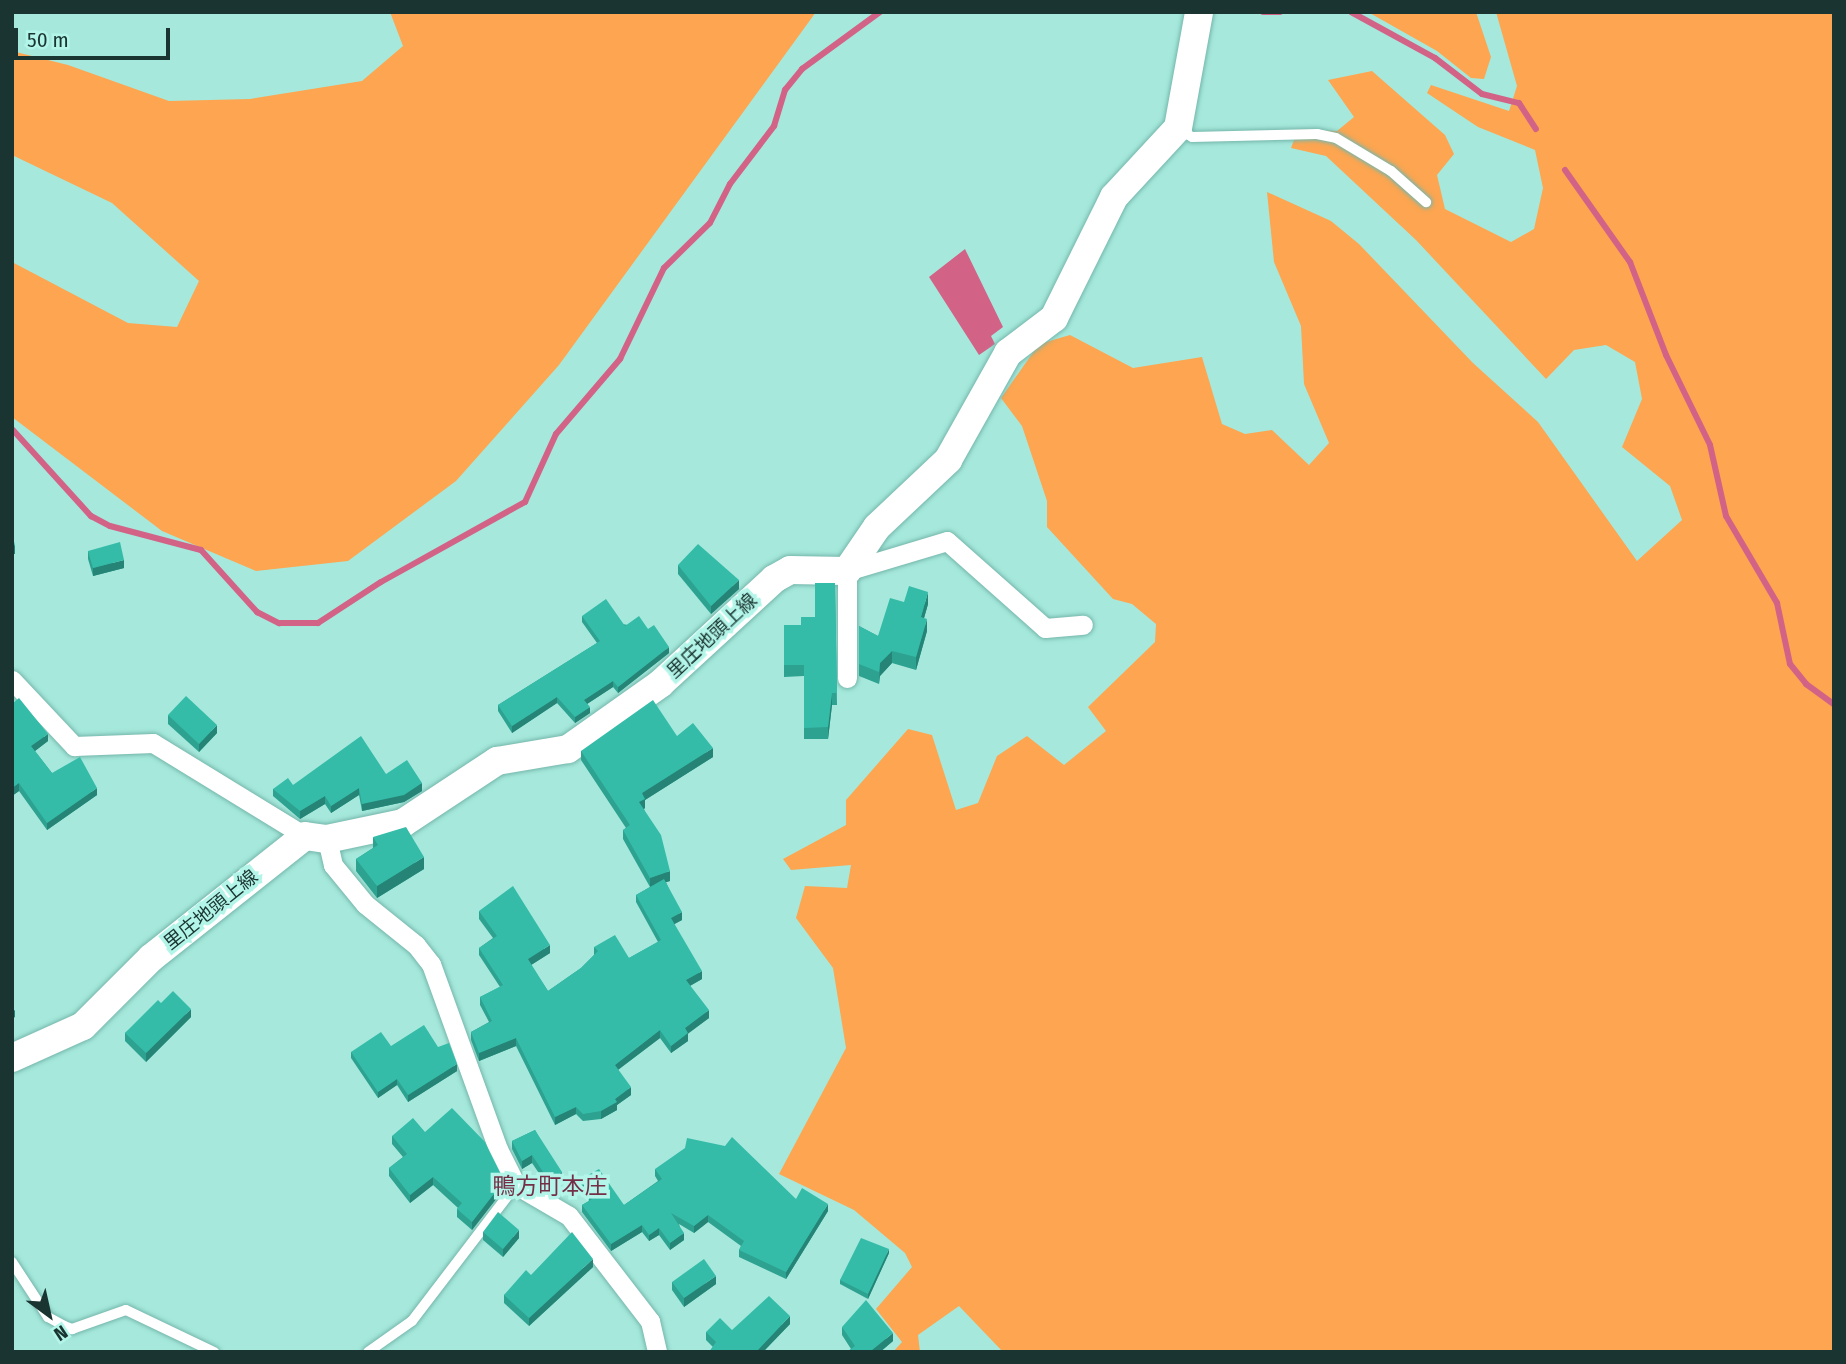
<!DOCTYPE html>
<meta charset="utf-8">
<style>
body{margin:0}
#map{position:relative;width:1846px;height:1364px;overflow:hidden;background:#a6e9dc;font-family:"Fira Sans Condensed","Noto Sans JP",sans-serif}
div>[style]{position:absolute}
.green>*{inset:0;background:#fda550}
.water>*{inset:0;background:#d26387}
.stream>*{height:6px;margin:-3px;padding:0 3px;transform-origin:3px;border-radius:3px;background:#d26387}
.roads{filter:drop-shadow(0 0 2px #75b6ab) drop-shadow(0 0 2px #75b6ab)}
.service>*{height:10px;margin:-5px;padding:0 5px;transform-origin:5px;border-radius:5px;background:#fff}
.minor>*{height:19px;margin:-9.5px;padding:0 9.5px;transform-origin:9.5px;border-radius:9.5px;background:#fff}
.secondary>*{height:28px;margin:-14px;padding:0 14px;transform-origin:14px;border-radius:14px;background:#fff}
.wall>*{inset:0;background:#2ea291}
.shaded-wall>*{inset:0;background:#258476}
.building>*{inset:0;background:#35bca9}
span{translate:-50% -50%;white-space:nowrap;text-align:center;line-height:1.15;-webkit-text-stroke:7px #b3f6e9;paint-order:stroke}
.street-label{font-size:19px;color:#1a3531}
.quarter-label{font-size:23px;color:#742f46}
.frame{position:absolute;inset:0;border:14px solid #1a3531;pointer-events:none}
.north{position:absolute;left:14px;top:1280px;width:70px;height:70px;-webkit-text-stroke:5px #b3f6e9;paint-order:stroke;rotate:147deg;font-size:19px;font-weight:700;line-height:28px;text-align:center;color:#1a3531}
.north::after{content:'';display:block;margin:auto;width:24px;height:32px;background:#1a3531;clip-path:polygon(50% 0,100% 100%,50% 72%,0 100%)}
.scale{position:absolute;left:14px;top:28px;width:156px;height:32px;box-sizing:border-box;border:4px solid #1a3531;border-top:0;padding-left:9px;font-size:21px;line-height:24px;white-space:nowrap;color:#1a3531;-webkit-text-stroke:5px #b3f6e9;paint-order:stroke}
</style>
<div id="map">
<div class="green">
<div style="clip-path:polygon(390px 12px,816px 12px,559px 365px,456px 481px,348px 561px,256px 571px,162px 531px,12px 417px,12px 262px,128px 323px,177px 327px,199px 281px,112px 203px,12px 155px,12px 51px,68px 65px,169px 101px,250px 99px,362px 81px,403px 46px)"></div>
<div style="clip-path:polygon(1368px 12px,1476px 12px,1491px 57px,1484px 79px,1471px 78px,1437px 51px)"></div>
<div style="clip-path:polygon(1496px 12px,1834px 12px,1834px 1352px,1003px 1352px,959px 1306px,918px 1335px,920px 1352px,893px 1352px,902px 1342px,876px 1309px,912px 1267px,905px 1253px,854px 1210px,779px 1174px,846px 1048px,833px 968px,796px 918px,805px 886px,847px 888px,851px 865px,791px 870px,783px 859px,846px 825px,846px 800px,908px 729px,932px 735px,956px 810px,978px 803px,997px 756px,1027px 736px,1064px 765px,1106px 731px,1088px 707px,1155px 642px,1156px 624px,1132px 604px,1113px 599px,1047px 527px,1047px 501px,1022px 426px,1001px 398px,1039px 344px,1070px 335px,1133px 368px,1202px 357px,1222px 424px,1245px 434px,1272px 430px,1309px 465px,1329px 443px,1304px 384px,1301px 326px,1274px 262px,1267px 192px,1331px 221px,1359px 244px,1473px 363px,1538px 422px,1637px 561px,1682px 520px,1670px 486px,1622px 447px,1642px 399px,1635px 362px,1606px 345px,1574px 350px,1546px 379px,1416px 240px,1326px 156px,1291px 148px,1298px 129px,1337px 131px,1354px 117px,1328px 80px,1372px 71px,1445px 135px,1454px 154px,1437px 175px,1445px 209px,1511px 242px,1534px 229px,1543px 188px,1535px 150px,1478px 127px,1427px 93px,1431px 85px,1509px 111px,1517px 86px)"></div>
</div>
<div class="water">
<div style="clip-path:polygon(965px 249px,1003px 327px,991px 336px,995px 344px,979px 355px,929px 277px)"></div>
</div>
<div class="stream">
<div style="left:1263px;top:12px;width:17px"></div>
<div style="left:1351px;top:12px;width:96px;rotate:28.7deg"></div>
<div style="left:1435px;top:58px;width:59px;rotate:37.5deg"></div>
<div style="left:1482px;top:94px;width:38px;rotate:14deg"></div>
<div style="left:1519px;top:103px;width:31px;rotate:57deg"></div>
<div style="left:1565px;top:170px;width:113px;rotate:54.8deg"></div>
<div style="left:1630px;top:262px;width:100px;rotate:68.8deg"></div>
<div style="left:1666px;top:355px;width:100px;rotate:63.9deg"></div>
<div style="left:1710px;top:445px;width:73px;rotate:77.3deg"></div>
<div style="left:1726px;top:516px;width:101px;rotate:59.6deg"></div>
<div style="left:1777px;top:603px;width:62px;rotate:78deg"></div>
<div style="left:1790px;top:664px;width:26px;rotate:51deg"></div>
<div style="left:1806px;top:684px;width:34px;rotate:36deg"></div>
<div style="left:12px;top:429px;width:118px;rotate:47.8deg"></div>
<div style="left:91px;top:516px;width:21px;rotate:28deg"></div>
<div style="left:110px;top:526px;width:94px;rotate:14.8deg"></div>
<div style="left:201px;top:550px;width:84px;rotate:47.9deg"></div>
<div style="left:257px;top:612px;width:25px;rotate:27deg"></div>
<div style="left:279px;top:623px;width:39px"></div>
<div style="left:318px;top:623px;width:75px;rotate:-33.1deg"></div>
<div style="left:381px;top:582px;width:165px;rotate:-29.1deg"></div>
<div style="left:525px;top:502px;width:75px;rotate:-65.5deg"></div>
<div style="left:556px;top:434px;width:99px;rotate:-49.5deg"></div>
<div style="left:620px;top:359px;width:101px;rotate:-64.2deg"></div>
<div style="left:664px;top:268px;width:64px;rotate:-44.4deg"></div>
<div style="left:710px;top:223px;width:44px;rotate:-62.9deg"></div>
<div style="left:730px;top:184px;width:73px;rotate:-52.8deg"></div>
<div style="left:774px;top:126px;width:38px;rotate:-73deg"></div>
<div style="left:785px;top:90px;width:27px;rotate:-51deg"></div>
<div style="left:802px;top:69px;width:97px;rotate:-36.2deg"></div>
</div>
<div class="roads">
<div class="service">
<div style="left:1180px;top:130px;width:14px;rotate:30deg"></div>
<div style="left:1192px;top:137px;width:125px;rotate:-1.4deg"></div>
<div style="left:1317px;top:134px;width:19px;rotate:12deg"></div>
<div style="left:1336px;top:138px;width:64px;rotate:31deg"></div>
<div style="left:1391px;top:171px;width:47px;rotate:41.5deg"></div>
<div style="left:12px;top:1262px;width:66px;rotate:56.8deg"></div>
<div style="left:48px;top:1317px;width:18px;rotate:29deg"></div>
<div style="left:64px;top:1326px;width:9px;rotate:21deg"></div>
<div style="left:72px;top:1329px;width:57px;rotate:-19.4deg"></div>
<div style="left:126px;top:1310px;width:98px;rotate:25.5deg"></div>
<div style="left:368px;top:1352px;width:54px;rotate:-35.2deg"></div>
<div style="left:412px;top:1321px;width:171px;rotate:-52.6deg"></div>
</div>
<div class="minor">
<div style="left:847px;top:678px;width:107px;rotate:-90deg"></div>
<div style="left:847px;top:571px;width:104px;rotate:-16.7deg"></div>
<div style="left:947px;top:541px;width:131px;rotate:41.6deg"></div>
<div style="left:1045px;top:628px;width:38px;rotate:-5deg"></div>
<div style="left:12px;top:680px;width:91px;rotate:46.8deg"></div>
<div style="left:74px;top:746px;width:79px;rotate:-2.2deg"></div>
<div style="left:153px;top:743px;width:178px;rotate:31.5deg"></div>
<div style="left:327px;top:839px;width:27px;rotate:77deg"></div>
<div style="left:333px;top:865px;width:50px;rotate:50.6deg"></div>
<div style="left:365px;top:904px;width:65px;rotate:38.8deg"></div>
<div style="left:416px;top:945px;width:24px;rotate:52deg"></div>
<div style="left:431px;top:964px;width:197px;rotate:70.1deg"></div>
<div style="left:498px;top:1149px;width:40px;rotate:63.4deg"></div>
<div style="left:516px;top:1185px;width:61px;rotate:30.3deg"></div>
<div style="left:569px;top:1216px;width:133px;rotate:52.4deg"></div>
<div style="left:650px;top:1321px;width:32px;rotate:77deg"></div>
</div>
<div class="secondary">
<div style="left:12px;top:1058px;width:78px;rotate:-24.3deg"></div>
<div style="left:83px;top:1026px;width:96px;rotate:-45deg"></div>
<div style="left:151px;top:958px;width:196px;rotate:-38.4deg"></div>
<div style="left:305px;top:836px;width:22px;rotate:8deg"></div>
<div style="left:327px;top:839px;width:78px;rotate:-11.9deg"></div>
<div style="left:403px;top:823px;width:113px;rotate:-33.4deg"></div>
<div style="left:497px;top:761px;width:72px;rotate:-9.6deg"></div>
<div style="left:568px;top:749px;width:113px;rotate:-35.2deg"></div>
<div style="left:660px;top:684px;width:155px;rotate:-42.6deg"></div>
<div style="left:774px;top:579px;width:18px;rotate:-29deg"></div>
<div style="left:790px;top:570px;width:57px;rotate:1deg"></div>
<div style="left:847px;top:571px;width:53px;rotate:-55.7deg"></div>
<div style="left:877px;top:527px;width:98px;rotate:-43.3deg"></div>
<div style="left:948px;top:460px;width:123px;rotate:-60.7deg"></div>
<div style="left:1008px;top:353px;width:58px;rotate:-37.3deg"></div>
<div style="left:1054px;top:318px;width:135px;rotate:-63.6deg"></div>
<div style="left:1114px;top:197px;width:94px;rotate:-47.2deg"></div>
<div style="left:1178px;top:128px;width:118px;rotate:-79.7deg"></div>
</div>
</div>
<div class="wall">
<div style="clip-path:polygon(88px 551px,124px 568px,93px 576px,88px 559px)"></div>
<div style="clip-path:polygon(678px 565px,739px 589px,711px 614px,678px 574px)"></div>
<div style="clip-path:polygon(835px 583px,837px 705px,832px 705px,828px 739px,804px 739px,804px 676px,784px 677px,784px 625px,801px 625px,815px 617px)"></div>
<div style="clip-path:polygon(904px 602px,928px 604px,924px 618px,927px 631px,916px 670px,892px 663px,880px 676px,879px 684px,859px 676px,859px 626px,878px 636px)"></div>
<div style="clip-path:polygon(582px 616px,648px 629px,669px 653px,618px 693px,613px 687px,587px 704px,590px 713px,575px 723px,557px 703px,512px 733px,498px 711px,498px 705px,597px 643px,582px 622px)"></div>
<div style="clip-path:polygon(12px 704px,48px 741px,35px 751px,52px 773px,97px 795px,47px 830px,19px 791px,12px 796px)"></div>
<div style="clip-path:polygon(168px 715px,217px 733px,199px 752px,168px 724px)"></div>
<div style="clip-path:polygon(677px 736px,713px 757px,645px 800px,645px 808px,644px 809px,670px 881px,666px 882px,682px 920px,674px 924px,702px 979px,690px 986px,709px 1018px,688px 1033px,688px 1041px,671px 1053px,660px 1038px,618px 1070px,631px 1095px,617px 1105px,617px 1110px,601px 1119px,583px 1121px,576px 1114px,555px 1125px,516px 1046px,479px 1061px,471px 1040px,471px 1032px,489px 1022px,480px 1005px,480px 997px,500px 987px,479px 955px,479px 948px,493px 938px,479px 919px,479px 911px,550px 953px,531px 965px,548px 991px,581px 968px,594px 955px,594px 947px,629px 958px,658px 942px,636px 902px,636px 895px,650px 887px,623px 839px,623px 830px,626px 828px,581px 760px,581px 751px)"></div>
<div style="clip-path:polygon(386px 774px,422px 791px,404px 802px,362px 811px,359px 795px,331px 813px,325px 804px,300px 819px,273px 796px,273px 789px,293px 785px)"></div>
<div style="clip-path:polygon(373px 837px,424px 869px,377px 898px,356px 871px,356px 859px,373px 848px)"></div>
<div style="clip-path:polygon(161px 1003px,191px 1017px,146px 1062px,125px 1041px,125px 1033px)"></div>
<div style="clip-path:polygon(391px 1046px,438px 1047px,457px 1071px,408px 1102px,397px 1085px,378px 1098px,351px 1058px,351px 1052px)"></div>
<div style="clip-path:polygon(535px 1130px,562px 1180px,549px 1188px,532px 1163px,522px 1169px,512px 1149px,512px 1141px)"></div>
<div style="clip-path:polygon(425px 1132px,501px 1182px,498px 1184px,500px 1194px,472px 1230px,457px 1217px,457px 1209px,458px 1208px,433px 1185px,410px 1203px,389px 1176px,389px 1168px,403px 1157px,392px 1144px,392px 1136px)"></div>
<div style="clip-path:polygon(655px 1169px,796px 1199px,828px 1211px,786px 1279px,739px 1257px,739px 1250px,741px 1246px,708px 1222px,694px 1233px,679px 1224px,684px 1240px,670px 1250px,659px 1235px,649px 1241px,642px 1232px,611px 1251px,582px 1212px,582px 1205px,589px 1201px,581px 1186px,581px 1179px,624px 1205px,658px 1181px,655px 1176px)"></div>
<div style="clip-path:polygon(483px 1232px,519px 1238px,503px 1257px,483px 1240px)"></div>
<div style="clip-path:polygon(889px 1253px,868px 1299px,840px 1284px,840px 1280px)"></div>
<div style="clip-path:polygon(593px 1267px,529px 1326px,504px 1303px,504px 1295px,531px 1275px)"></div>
<div style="clip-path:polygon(672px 1282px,716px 1284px,684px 1307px,672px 1290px)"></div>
<div style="clip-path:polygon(790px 1324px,763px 1352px,709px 1352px,713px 1347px,706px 1340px,706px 1332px,732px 1330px)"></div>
<div style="clip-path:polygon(842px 1327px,893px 1341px,880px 1352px,847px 1352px,851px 1349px,842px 1335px)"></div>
</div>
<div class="shaded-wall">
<div style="clip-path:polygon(15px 545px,15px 554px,12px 554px,12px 546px)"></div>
<div style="clip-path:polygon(124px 560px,124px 568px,93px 576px,93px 568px)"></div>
<div style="clip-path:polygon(739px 580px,739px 589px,711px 614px,711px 606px)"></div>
<div style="clip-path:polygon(928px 592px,928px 604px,921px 629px,921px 617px)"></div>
<div style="clip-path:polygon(927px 619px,927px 631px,916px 670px,916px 657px)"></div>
<div style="clip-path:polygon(669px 647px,669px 653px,618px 693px,618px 687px)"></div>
<div style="clip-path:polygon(892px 651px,892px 663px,880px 676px,879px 684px,880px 663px)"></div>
<div style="clip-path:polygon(613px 681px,613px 687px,584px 706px,584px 700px)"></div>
<div style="clip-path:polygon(832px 693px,832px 705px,828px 739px,828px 727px)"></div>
<div style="clip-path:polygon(557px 697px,557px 703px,512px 733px,512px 726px)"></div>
<div style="clip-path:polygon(590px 707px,590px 713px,575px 723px,575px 717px)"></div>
<div style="clip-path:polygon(217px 725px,217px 733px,199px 752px,199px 744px)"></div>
<div style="clip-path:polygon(48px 734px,48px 741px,31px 754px,31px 746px)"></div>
<div style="clip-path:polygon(713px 748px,713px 757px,645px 800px,645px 808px,639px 812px,639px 802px,642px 793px)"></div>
<div style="clip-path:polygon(19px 783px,19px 791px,12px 796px,12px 788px)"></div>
<div style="clip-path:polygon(422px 783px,422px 791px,404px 802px,362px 811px,362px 804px)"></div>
<div style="clip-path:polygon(97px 788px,97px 795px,47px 830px,47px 823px)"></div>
<div style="clip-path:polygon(359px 788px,359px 795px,331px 813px,331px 806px)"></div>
<div style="clip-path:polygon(325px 796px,325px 804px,300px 819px,300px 811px)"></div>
<div style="clip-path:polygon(424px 857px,424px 869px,377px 898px,377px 886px)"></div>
<div style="clip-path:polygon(670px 871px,670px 881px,650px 887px,650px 878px)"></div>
<div style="clip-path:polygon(682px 912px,682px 920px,671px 926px,671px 918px)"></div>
<div style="clip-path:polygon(550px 945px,550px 953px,528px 967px,528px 959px)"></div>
<div style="clip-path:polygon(702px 971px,702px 979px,686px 988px,686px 980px)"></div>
<div style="clip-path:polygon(191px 1009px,191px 1017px,146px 1062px,146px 1053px)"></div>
<div style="clip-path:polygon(15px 1010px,15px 1017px,12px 1019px,12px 1012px)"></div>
<div style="clip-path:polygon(709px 1010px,709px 1018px,685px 1036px,685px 1028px)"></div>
<div style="clip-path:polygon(660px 1030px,660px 1038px,615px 1072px,615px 1065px)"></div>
<div style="clip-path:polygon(688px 1033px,688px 1041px,671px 1053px,671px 1046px)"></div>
<div style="clip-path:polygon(516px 1038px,516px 1046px,479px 1061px,479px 1053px)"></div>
<div style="clip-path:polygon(457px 1064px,457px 1071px,408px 1102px,408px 1095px)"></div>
<div style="clip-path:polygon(397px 1079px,397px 1085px,378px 1098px,378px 1092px)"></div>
<div style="clip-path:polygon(631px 1087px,631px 1095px,617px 1105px,617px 1110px,601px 1119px,601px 1111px,615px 1099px)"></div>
<div style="clip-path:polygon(576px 1107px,576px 1114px,555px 1125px,555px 1117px)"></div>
<div style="clip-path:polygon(532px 1155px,532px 1163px,522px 1169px,522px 1161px)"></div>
<div style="clip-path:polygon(562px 1172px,562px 1180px,549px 1188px,549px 1181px)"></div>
<div style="clip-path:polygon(501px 1174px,501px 1182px,493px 1187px,493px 1179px)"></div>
<div style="clip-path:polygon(433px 1177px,433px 1185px,410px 1203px,410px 1195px)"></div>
<div style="clip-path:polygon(500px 1186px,500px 1194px,472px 1230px,472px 1222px)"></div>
<div style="clip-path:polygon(828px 1204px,828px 1211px,786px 1279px,786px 1272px)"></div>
<div style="clip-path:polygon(708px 1215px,708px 1222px,694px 1233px,694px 1226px)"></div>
<div style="clip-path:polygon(642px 1225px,642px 1232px,611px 1251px,611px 1244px)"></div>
<div style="clip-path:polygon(659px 1228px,659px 1235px,649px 1241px,649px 1235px)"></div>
<div style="clip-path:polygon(519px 1230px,519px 1238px,503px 1257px,503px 1249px)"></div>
<div style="clip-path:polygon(684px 1233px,684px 1240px,670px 1250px,670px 1243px)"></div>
<div style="clip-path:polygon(889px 1249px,889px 1253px,868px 1299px,868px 1294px)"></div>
<div style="clip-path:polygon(593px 1259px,593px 1267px,529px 1326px,529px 1318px)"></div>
<div style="clip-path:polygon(716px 1276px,716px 1284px,684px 1307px,684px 1298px)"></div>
<div style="clip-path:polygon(790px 1316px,790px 1324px,763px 1352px,756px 1352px)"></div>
<div style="clip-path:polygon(893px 1333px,893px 1341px,880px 1352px,872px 1352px,872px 1350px)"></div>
</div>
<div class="building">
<div style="clip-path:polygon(12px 534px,15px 545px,12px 546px)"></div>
<div style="clip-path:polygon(120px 542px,124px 560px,93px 568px,88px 551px)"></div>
<div style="clip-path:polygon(698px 544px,739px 580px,711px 606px,678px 565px)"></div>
<div style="clip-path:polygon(815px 583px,835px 583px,837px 693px,832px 693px,828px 727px,804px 728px,804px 665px,784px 665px,784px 625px,801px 625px,801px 617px,815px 617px)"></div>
<div style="clip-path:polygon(909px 586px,928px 592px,921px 617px,927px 619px,916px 657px,892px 651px,880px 663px,879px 672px,859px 664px,859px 626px,878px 636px,890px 598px,904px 602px)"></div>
<div style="clip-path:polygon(606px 599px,625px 626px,639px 616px,648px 629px,654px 625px,669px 647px,618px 687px,613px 681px,584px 700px,590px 707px,575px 717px,557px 697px,512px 726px,498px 705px,600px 641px,582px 616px)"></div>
<div style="clip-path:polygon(186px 696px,217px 725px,199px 744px,168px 715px)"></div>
<div style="clip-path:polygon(19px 698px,48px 734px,31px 746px,52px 773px,80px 757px,97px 788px,47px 823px,19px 783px,12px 788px,12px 704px)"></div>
<div style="clip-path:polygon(653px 700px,677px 736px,693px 723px,713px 748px,642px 793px,645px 799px,639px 802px,661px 835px,670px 871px,650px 878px,623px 830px,630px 825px,581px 751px)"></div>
<div style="clip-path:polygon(361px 736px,386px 774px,407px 760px,422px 783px,404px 795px,362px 804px,359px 788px,331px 806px,325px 796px,300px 811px,273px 789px,288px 778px,293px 785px)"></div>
<div style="clip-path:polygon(406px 827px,424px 857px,377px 886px,356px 859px,378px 845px,373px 837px)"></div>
<div style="clip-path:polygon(664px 879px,682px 912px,671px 918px,702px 971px,686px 980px,709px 1010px,685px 1028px,688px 1033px,671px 1046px,660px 1030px,615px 1065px,631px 1087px,615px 1099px,617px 1102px,601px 1111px,583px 1114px,576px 1107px,555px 1117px,516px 1038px,479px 1053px,471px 1032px,492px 1021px,480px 997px,503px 985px,479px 948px,497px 936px,479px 911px,513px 886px,550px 945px,528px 959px,548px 991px,581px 968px,598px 951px,594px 947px,615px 935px,629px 958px,661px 940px,636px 895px)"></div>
<div style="clip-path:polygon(173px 991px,191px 1009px,146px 1053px,125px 1033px,158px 1000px,161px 1003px)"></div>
<div style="clip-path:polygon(424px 1025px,438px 1047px,449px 1043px,457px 1064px,408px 1095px,397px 1079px,378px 1092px,351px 1052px,381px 1032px,391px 1046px)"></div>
<div style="clip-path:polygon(452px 1108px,485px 1142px,501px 1174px,493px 1179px,500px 1186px,472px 1222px,457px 1209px,462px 1203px,433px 1177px,410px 1195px,389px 1168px,407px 1154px,392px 1136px,413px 1118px,425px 1132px)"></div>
<div style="clip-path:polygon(535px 1130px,562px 1172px,549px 1181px,532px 1155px,522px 1161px,512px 1141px)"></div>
<div style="clip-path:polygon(732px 1137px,796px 1199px,802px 1188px,828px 1204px,786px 1272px,739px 1250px,744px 1241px,708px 1215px,694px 1226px,671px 1213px,684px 1233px,670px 1243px,659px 1228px,649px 1235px,642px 1225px,611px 1244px,582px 1205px,592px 1199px,581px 1179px,599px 1169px,624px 1205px,662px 1179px,655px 1169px,685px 1148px,687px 1138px,725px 1146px)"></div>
<div style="clip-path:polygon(498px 1212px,519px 1230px,503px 1249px,483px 1232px)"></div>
<div style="clip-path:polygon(572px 1232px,593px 1259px,529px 1318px,504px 1295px,526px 1270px,531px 1275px)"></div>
<div style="clip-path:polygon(861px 1238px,889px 1249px,868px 1294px,840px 1280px)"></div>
<div style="clip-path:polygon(704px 1259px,716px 1276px,684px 1298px,672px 1282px)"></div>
<div style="clip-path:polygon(769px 1296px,790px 1316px,756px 1352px,709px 1352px,716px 1342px,706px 1332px,720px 1318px,732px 1330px)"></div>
<div style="clip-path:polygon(866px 1300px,893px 1333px,872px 1350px,873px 1352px,847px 1352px,855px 1346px,842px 1327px)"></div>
</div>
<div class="street-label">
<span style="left:712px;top:636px;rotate:-43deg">里庄地頭上線</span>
<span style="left:211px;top:910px;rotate:-39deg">里庄地頭上線</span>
</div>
<div class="quarter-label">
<span style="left:550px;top:1186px">鴨方町本庄</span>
</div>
<div class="frame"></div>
<div class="north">N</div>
<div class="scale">50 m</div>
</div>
